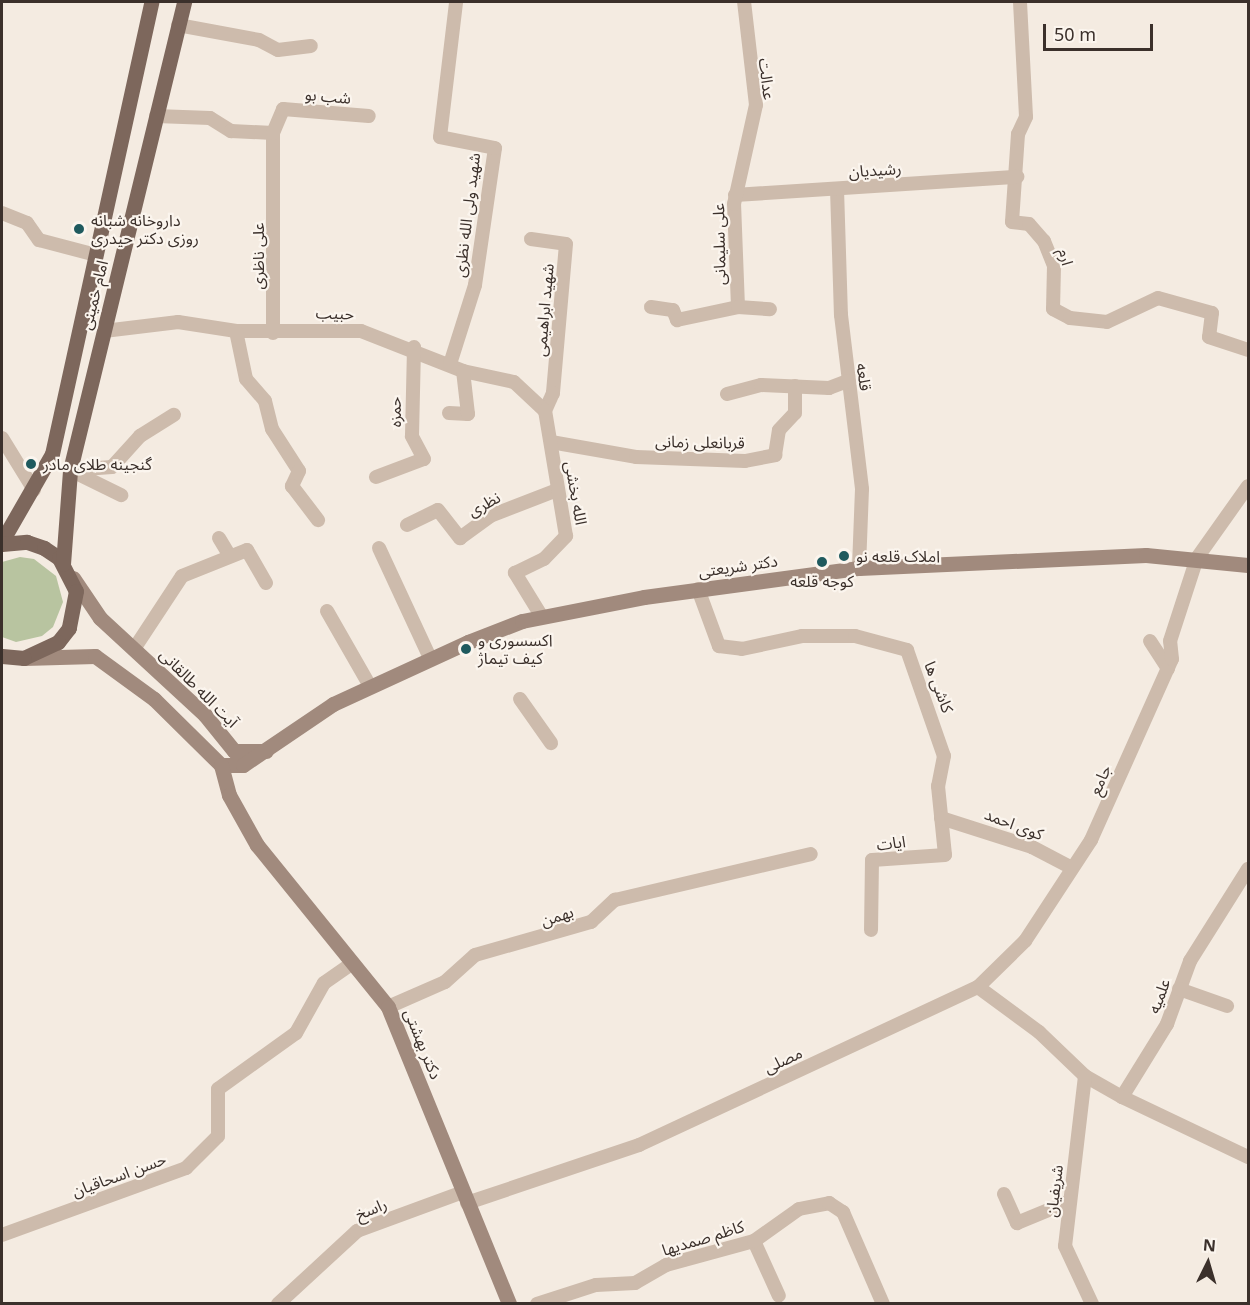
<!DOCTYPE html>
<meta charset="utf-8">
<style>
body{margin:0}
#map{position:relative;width:1250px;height:1305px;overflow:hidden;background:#f4ebe1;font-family:"Noto Sans","Noto Sans Arabic",sans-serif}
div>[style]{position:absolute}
.green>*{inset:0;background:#b8c4a0}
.street>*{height:14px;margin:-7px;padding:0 7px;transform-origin:7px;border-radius:7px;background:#cdbbac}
.secondary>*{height:15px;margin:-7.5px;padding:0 7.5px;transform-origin:7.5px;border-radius:7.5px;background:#a18a7d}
.primary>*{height:15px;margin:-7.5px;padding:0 7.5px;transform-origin:7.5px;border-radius:7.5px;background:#7d675c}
.dots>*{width:16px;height:16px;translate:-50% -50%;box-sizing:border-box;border:3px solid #fbf5ee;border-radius:50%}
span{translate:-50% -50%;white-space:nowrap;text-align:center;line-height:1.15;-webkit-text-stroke:4.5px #fbf5ee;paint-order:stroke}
.street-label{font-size:16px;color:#3b302b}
.poi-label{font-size:16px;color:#3b302b}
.left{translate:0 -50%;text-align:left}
.frame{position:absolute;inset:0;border:3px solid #3b302b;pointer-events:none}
.north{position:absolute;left:1178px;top:1233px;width:60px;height:60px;-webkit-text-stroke:4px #fbf5ee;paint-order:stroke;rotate:5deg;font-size:16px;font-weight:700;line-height:24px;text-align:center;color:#3b302b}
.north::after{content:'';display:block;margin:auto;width:21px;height:27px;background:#3b302b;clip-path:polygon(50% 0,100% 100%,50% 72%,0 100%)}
.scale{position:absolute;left:1043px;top:24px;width:110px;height:27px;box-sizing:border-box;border:3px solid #3b302b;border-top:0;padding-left:8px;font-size:18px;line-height:21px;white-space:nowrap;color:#3b302b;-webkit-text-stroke:4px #fbf5ee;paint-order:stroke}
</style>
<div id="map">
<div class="green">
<div style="clip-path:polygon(20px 557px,34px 559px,56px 576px,63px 602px,53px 627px,42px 636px,16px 642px,2px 637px,2px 562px)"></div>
</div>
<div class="street">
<div style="left:1020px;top:2px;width:115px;rotate:87deg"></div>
<div style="left:1026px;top:117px;width:19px;rotate:115deg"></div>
<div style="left:1018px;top:134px;width:88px;rotate:93.9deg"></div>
<div style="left:1012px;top:222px;width:17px;rotate:7deg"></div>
<div style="left:1029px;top:224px;width:23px;rotate:49deg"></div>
<div style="left:1044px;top:241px;width:27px;rotate:68deg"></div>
<div style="left:1054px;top:266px;width:43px;rotate:91.3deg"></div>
<div style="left:1053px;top:309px;width:19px;rotate:28deg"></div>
<div style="left:1070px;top:318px;width:37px;rotate:6deg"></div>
<div style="left:1107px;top:322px;width:56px;rotate:-25.2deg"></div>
<div style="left:1158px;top:298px;width:56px;rotate:15.5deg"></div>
<div style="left:1212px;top:313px;width:24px;rotate:97deg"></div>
<div style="left:1209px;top:337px;width:41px;rotate:18.4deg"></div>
<div style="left:178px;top:25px;width:82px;rotate:10.5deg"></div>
<div style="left:259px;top:40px;width:21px;rotate:28deg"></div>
<div style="left:278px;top:50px;width:33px;rotate:-7deg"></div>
<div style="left:156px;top:116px;width:54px;rotate:2.1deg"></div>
<div style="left:210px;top:118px;width:25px;rotate:32deg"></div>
<div style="left:231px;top:131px;width:42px;rotate:2.7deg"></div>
<div style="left:837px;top:189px;width:126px;rotate:88.2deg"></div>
<div style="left:841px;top:315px;width:175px;rotate:83.1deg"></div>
<div style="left:862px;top:489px;width:79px;rotate:92.2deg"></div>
<div style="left:735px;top:195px;width:283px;rotate:-3.7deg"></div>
<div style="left:2px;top:213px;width:27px;rotate:22deg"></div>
<div style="left:27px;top:223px;width:21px;rotate:55deg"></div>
<div style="left:39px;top:240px;width:59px;rotate:14.7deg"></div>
<div style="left:531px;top:239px;width:35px;rotate:8deg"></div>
<div style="left:566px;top:244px;width:150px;rotate:95deg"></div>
<div style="left:553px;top:393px;width:20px;rotate:114deg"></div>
<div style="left:651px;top:307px;width:22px;rotate:8deg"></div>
<div style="left:673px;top:310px;width:11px;rotate:68deg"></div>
<div style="left:677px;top:320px;width:62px;rotate:-12deg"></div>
<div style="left:738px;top:307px;width:103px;rotate:-92.2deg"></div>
<div style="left:734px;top:204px;width:101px;rotate:-77.5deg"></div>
<div style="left:756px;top:105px;width:104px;rotate:-96.6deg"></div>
<div style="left:738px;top:307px;width:32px;rotate:4deg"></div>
<div style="left:104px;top:331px;width:75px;rotate:-6.9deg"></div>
<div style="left:178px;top:322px;width:59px;rotate:8.8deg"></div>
<div style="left:236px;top:331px;width:125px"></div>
<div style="left:361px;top:331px;width:110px;rotate:21.4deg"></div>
<div style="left:463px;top:371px;width:52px;rotate:12.2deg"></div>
<div style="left:514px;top:382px;width:42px;rotate:43.1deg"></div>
<div style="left:236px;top:331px;width:49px;rotate:78.2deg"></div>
<div style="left:246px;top:379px;width:29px;rotate:49deg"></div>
<div style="left:265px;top:401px;width:29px;rotate:76deg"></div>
<div style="left:272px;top:429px;width:50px;rotate:57.3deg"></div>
<div style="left:299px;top:471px;width:17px;rotate:115deg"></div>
<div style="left:292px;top:486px;width:43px;rotate:52.6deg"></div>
<div style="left:273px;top:333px;width:200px;rotate:-90deg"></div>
<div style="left:273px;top:133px;width:26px;rotate:-67deg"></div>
<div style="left:283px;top:109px;width:86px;rotate:4.7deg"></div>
<div style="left:450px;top:364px;width:83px;rotate:-72.4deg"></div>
<div style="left:475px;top:285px;width:138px;rotate:-81.7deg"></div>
<div style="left:495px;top:148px;width:56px;rotate:-168.7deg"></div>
<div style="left:440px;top:137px;width:136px;rotate:-83.2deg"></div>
<div style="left:727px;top:394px;width:35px;rotate:-15deg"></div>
<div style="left:761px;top:385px;width:68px;rotate:2.5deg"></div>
<div style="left:829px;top:388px;width:19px;rotate:-21deg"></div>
<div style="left:449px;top:413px;width:19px;rotate:3deg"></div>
<div style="left:468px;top:414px;width:43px;rotate:-96.6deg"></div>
<div style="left:2px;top:438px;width:61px;rotate:58.4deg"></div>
<div style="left:551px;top:442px;width:86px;rotate:10deg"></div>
<div style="left:636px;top:457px;width:109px;rotate:2.1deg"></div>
<div style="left:745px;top:461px;width:31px;rotate:-11deg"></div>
<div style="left:775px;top:455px;width:25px;rotate:-81deg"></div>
<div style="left:779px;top:430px;width:23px;rotate:-47deg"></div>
<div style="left:795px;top:413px;width:27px;rotate:-90deg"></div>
<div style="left:70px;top:470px;width:42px;rotate:-4.1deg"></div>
<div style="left:112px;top:467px;width:42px;rotate:-47.9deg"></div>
<div style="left:140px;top:436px;width:40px;rotate:-32deg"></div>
<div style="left:72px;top:471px;width:55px;rotate:26.1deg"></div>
<div style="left:376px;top:477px;width:51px;rotate:-20.6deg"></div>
<div style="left:424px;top:459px;width:26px;rotate:-118deg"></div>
<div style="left:412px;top:436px;width:89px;rotate:-88.7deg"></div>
<div style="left:407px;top:525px;width:34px;rotate:-26deg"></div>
<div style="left:438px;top:510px;width:36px;rotate:52deg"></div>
<div style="left:460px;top:538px;width:37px;rotate:-36deg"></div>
<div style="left:490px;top:516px;width:72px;rotate:-21.2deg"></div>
<div style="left:219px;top:538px;width:21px;rotate:59deg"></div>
<div style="left:379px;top:548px;width:121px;rotate:65.1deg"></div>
<div style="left:698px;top:589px;width:61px;rotate:69.8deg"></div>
<div style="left:719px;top:646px;width:23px;rotate:7deg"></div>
<div style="left:742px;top:649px;width:61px;rotate:-12.2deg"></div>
<div style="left:802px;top:636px;width:53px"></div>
<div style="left:855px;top:636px;width:54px;rotate:15.1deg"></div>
<div style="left:907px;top:650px;width:112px;rotate:70.8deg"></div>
<div style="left:944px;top:756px;width:31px;rotate:101deg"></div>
<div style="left:938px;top:786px;width:69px;rotate:84.2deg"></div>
<div style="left:945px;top:855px;width:73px;rotate:176.1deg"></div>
<div style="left:872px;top:860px;width:70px;rotate:90.8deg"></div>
<div style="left:327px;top:611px;width:86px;rotate:60.2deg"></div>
<div style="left:542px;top:617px;width:52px;rotate:-121.5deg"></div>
<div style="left:515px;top:573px;width:32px;rotate:-26deg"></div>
<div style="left:544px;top:559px;width:32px;rotate:-46deg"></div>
<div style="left:566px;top:536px;width:127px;rotate:-99.5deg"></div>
<div style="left:1150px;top:641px;width:33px;rotate:57deg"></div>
<div style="left:134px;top:649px;width:87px;rotate:-56.7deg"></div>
<div style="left:182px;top:576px;width:70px;rotate:-21.8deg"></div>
<div style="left:247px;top:550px;width:38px;rotate:60deg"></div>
<div style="left:520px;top:699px;width:54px;rotate:54.8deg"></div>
<div style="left:941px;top:818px;width:96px;rotate:17.7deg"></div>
<div style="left:1032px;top:847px;width:45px;rotate:27.7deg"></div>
<div style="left:978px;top:987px;width:76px;rotate:36.4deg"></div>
<div style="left:1039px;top:1032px;width:64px;rotate:43.7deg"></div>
<div style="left:1085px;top:1076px;width:43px;rotate:29.6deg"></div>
<div style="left:1122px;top:1097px;width:86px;rotate:-58.3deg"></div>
<div style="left:1167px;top:1024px;width:67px;rotate:-69.9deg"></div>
<div style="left:1190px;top:961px;width:109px;rotate:-57.8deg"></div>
<div style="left:1179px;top:989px;width:51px;rotate:19.5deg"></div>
<div style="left:388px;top:1007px;width:62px;rotate:-23.7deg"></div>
<div style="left:445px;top:982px;width:40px;rotate:-42deg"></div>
<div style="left:475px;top:955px;width:121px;rotate:-15.9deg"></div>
<div style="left:591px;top:922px;width:33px;rotate:-43deg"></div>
<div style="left:615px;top:900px;width:201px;rotate:-13.2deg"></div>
<div style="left:1085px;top:1076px;width:171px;rotate:96.7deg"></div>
<div style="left:1065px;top:1246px;width:64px;rotate:65deg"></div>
<div style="left:1122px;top:1097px;width:140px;rotate:25.5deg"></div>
<div style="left:1004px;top:1194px;width:32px;rotate:66deg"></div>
<div style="left:1017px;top:1223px;width:57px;rotate:-22.5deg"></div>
<div style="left:467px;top:1203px;width:182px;rotate:-18.6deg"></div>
<div style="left:639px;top:1145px;width:374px;rotate:-25deg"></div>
<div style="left:978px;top:987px;width:66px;rotate:-44.4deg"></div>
<div style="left:1025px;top:941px;width:121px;rotate:-56.8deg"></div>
<div style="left:1091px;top:840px;width:198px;rotate:-65.9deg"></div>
<div style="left:1172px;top:659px;width:18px;rotate:-96deg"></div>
<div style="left:1170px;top:641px;width:87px;rotate:-72deg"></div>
<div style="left:1197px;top:558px;width:88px;rotate:-54.7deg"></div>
<div style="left:2px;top:1235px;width:196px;rotate:-20deg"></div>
<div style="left:186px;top:1168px;width:45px;rotate:-45deg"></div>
<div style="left:218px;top:1136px;width:47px;rotate:-90deg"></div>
<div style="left:218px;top:1089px;width:96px;rotate:-35.7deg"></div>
<div style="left:296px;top:1033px;width:57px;rotate:-60.8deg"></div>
<div style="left:324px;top:983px;width:35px;rotate:-35deg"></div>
<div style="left:754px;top:1241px;width:60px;rotate:65.6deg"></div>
<div style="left:278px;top:1304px;width:108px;rotate:-42.7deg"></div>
<div style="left:357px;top:1231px;width:113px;rotate:-20.2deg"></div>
<div style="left:537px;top:1304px;width:62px;rotate:-17.9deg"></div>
<div style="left:596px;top:1285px;width:39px;rotate:-3deg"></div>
<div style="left:635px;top:1283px;width:36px;rotate:-30deg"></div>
<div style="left:666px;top:1265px;width:91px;rotate:-15.3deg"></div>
<div style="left:754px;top:1241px;width:55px;rotate:-35.4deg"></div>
<div style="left:799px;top:1209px;width:31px;rotate:-11deg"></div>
<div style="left:829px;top:1203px;width:17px;rotate:33deg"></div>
<div style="left:843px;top:1212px;width:100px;rotate:66.5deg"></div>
</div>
<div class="secondary">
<div style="left:73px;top:578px;width:48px;rotate:56deg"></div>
<div style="left:100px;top:618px;width:143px;rotate:42.7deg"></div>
<div style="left:205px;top:715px;width:46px;rotate:51.1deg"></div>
<div style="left:234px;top:751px;width:32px"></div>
<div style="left:24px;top:658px;width:71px;rotate:-1.6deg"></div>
<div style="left:95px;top:656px;width:73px;rotate:36.1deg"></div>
<div style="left:154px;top:699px;width:94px;rotate:44.6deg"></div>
<div style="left:221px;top:765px;width:22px"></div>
<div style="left:243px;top:765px;width:109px;rotate:-34.1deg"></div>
<div style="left:333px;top:704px;width:149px;rotate:-24.7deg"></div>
<div style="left:468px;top:642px;width:58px;rotate:-21.3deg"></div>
<div style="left:522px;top:621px;width:124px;rotate:-11.1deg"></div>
<div style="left:644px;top:597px;width:217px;rotate:-7.7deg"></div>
<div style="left:859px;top:568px;width:287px;rotate:-2.6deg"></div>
<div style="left:1146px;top:555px;width:102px;rotate:5.6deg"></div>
<div style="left:221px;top:765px;width:31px;rotate:75deg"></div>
<div style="left:229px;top:795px;width:57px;rotate:60.8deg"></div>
<div style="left:257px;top:845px;width:208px;rotate:51deg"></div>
<div style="left:388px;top:1007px;width:321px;rotate:67.8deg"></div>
</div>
<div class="primary">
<div style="left:2px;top:541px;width:100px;rotate:-60.1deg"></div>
<div style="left:52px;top:454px;width:463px;rotate:-77.6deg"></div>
<div style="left:2px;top:544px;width:25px;rotate:-5deg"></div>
<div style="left:27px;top:542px;width:18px;rotate:19deg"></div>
<div style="left:44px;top:548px;width:18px;rotate:34deg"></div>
<div style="left:59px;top:558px;width:37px;rotate:63deg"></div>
<div style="left:76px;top:591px;width:38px;rotate:101deg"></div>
<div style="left:69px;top:628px;width:18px;rotate:128deg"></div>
<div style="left:58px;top:642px;width:38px;rotate:155deg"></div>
<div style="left:24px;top:658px;width:22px;rotate:-175deg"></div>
<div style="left:63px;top:564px;width:94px;rotate:-85.7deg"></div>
<div style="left:70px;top:470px;width:482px;rotate:-76.3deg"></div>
</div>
<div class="dots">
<div style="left:79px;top:229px;background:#1f5a5e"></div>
<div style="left:31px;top:464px;background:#1f5a5e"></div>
<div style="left:844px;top:556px;background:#1f5a5e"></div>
<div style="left:822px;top:562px;background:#1f5a5e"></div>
<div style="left:466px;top:649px;background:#1f5a5e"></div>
</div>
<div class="street-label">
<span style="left:767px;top:79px;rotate:83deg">عدالت</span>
<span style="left:328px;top:96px;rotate:5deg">شب بو</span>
<span style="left:875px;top:170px;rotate:-4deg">رشیدیان</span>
<span style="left:467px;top:215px;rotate:-83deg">شهید ولی الله نظری</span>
<span style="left:719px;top:244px;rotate:-91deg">علی سلیمانی</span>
<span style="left:258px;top:256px;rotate:-90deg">علی ناظری</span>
<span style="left:1066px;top:257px;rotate:76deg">ارم</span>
<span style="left:94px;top:295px;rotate:-76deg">امام خمینی</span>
<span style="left:544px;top:310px;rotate:-85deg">شهید ابراهیمی</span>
<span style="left:335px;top:313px;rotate:2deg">حبیب</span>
<span style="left:864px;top:377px;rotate:82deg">قلعه</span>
<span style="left:395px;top:412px;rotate:-91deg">حمزه</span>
<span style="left:700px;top:442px;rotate:1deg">قربانعلی زمانی</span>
<span style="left:576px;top:493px;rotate:80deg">الله بخشی</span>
<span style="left:484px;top:504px;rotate:-29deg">نظری</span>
<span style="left:738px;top:566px;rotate:-8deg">دکتر شریعتی</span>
<span style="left:939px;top:687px;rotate:69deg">کاشی ها</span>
<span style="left:199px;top:688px;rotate:45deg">آیت الله طالقانی</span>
<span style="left:1100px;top:780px;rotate:-66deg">جامع</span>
<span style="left:1014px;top:824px;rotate:21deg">کوی احمد</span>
<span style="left:891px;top:843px;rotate:-7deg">ایات</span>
<span style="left:557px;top:916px;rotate:-18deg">بهمن</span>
<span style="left:1159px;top:996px;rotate:-70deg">علمیه</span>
<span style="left:423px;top:1044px;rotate:68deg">دکتر بهشتی</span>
<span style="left:783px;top:1060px;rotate:-25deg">مصلی</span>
<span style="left:119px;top:1175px;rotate:-20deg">حسن اسحاقیان</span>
<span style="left:1054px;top:1191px;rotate:-83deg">شریفیان</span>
<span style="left:371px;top:1209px;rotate:-22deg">راسخ</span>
<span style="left:703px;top:1238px;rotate:-17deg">کاظم صمدیها</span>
</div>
<div class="poi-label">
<span class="left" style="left:91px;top:229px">داروخانه شبانه<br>روزی دکتر حیدری</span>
<span class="left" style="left:43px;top:464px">گنجینه طلای مادر</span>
<span class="left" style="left:856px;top:556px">املاک قلعه نو</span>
<span style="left:822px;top:581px">کوجه قلعه</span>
<span class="left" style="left:478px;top:649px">اکسسوری و<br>کیف تیماژ</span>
</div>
<div class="frame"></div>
<div class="north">N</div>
<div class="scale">50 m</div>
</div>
